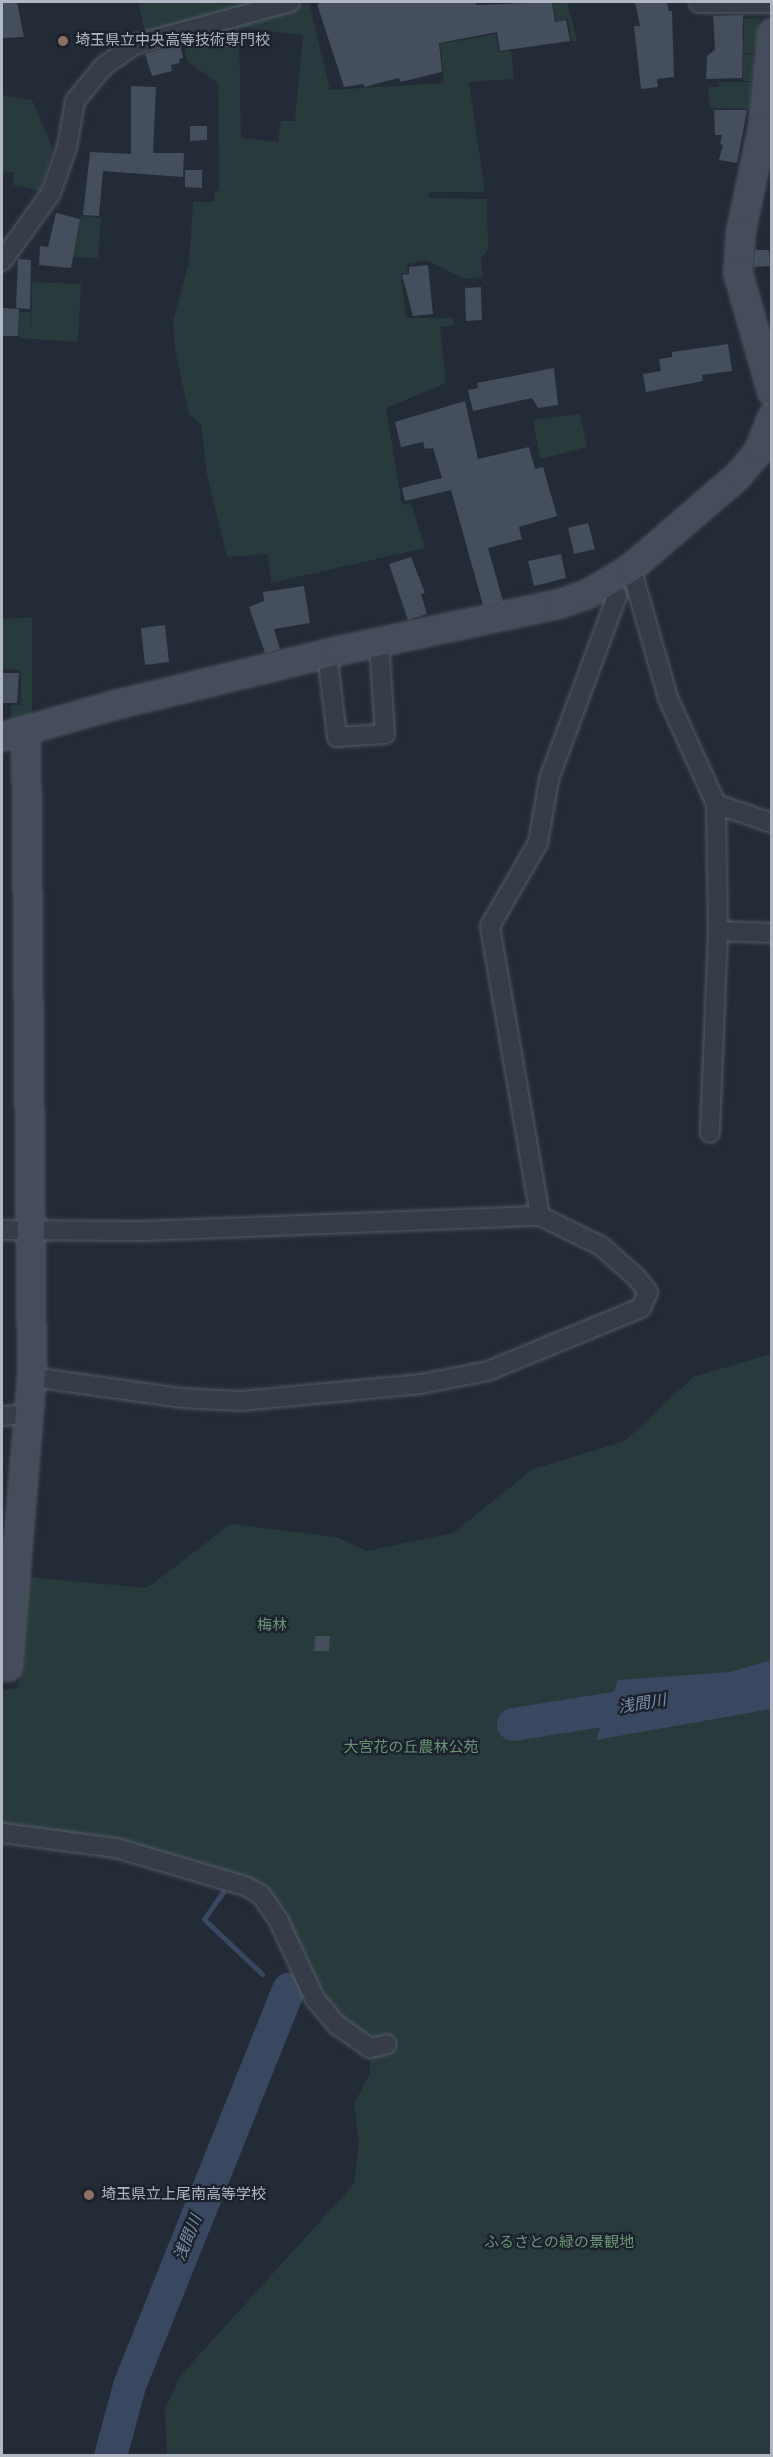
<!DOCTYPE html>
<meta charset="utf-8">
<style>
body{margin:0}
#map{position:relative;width:773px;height:2457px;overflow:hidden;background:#232b37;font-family:"DejaVu Sans","Noto Sans JP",sans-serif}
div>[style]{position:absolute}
.green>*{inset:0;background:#283a3b}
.water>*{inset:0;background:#394860}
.stream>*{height:5px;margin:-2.5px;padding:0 2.5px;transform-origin:2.5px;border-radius:2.5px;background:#394860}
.river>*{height:33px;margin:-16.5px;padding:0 16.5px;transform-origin:16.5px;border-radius:16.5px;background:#394860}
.building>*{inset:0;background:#444e5c}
.roads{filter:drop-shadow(0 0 2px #545b66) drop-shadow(0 0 2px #545b66)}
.street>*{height:18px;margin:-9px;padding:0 9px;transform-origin:9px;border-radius:9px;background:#363d48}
.secondary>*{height:26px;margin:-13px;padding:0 13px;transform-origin:13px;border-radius:13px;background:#454c5b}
.dots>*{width:16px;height:16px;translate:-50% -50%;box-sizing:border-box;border:3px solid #1c222d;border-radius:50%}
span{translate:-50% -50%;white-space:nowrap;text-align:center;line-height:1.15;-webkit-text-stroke:4.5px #1c222d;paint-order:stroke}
.poi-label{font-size:15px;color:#b1b8c4}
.left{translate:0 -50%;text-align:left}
.park-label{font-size:15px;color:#6a9375}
.water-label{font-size:16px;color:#7c8eaa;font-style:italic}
.frame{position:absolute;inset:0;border:3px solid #b1b8c4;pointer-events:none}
</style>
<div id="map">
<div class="green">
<div style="clip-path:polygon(138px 2px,261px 2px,145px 32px)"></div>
<div style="clip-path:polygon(evenodd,309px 2px,330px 90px,444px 83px,440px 44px,496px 34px,499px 52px,511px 51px,514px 79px,469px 82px,485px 192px,429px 192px,429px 198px,487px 199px,488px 249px,481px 259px,483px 277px,464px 279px,427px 260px,407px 264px,408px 273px,401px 274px,406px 318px,454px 318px,454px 325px,440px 327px,446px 383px,386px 408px,402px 505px,411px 503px,425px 548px,271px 583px,268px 554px,227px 557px,207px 475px,201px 424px,189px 414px,175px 350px,173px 321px,189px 262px,193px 202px,214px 202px,215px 191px,219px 191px,218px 83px,187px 61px,183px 41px,309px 2px,239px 27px,303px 35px,295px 121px,281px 121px,278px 142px,241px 138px,239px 27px)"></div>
<div style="clip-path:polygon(553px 2px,567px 2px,577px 41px,572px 42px,568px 19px,556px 21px)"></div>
<div style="clip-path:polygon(760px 18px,754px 53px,717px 54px,717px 43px,744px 41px,744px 19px)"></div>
<div style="clip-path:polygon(754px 54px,752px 81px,743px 81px,742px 61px,724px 61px,724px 55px)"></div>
<div style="clip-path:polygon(719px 82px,751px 82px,750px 109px,710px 108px,708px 87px,719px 87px)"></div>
<div style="clip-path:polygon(2px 95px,32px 100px,53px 149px,40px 191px,13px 185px,14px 172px,2px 173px)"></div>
<div style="clip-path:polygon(81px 216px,101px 218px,98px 258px,72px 257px)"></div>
<div style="clip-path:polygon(32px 282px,81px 284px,78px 342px,19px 338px,19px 312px,30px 312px,31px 331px)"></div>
<div style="clip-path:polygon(580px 414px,587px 447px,540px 459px,533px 420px)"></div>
<div style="clip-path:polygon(32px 617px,32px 715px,11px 720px,11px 705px,21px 705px,21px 670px,2px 669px,2px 619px)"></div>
<div style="clip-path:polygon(771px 1354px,771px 2455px,167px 2455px,165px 2410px,180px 2376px,354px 2184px,359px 2143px,354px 2104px,370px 2073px,370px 2048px,336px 2019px,269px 1893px,226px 1870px,132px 1844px,2px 1826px,2px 1690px,18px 1688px,28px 1577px,147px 1588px,231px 1524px,336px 1537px,367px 1551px,453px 1533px,533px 1469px,625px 1441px,693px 1377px)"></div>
</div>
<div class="water">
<div style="clip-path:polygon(771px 1660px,771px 1709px,596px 1740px,618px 1680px,730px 1672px)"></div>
</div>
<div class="stream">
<div style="left:204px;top:1919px;width:33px;rotate:-55deg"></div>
<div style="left:207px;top:1922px;width:76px;rotate:43.4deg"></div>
</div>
<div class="river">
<div style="left:513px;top:1724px;width:140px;rotate:-9.1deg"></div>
<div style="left:110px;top:2456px;width:73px;rotate:-75deg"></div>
<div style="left:129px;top:2385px;width:427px;rotate:-68.1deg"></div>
</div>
<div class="building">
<div style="clip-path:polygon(2px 2px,17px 2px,24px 37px,2px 38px)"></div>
<div style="clip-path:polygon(326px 2px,475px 2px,476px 5px,552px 2px,555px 22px,566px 20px,570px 41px,500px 51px,497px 32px,439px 43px,442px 72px,400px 82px,399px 78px,364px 87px,364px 84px,344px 87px,317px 4px)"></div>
<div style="clip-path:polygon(635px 2px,667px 2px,669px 11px,672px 11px,674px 77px,657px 79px,658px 87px,641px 89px,634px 26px,640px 26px)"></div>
<div style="clip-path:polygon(743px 15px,742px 78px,706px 79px,707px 56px,715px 50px,713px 16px)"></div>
<div style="clip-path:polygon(180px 44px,183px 58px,179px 59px,180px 63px,171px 65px,172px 71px,152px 76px,145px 54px)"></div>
<div style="clip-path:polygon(131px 86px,156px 87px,153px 153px,184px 153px,183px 177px,103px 171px,99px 216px,83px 215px,90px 152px,131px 154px)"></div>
<div style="clip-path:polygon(714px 110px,747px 110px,737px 163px,719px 160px,723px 145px,720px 144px,722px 135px,715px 135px)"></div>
<div style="clip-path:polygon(190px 126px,207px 126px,207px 140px,190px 141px)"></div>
<div style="clip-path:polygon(185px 170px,202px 170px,202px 188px,185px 187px)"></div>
<div style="clip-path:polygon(56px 213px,80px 219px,71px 268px,39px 265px,40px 246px,48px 247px)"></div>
<div style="clip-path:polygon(755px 250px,769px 250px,770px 266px,754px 267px)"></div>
<div style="clip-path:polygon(18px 259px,31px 260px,30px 309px,16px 308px)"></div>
<div style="clip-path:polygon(428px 265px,433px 314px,413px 316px,402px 275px,409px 274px,409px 267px)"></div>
<div style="clip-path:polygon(481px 287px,482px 320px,466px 321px,465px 288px)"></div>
<div style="clip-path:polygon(2px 308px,19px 309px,18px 336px,2px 336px)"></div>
<div style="clip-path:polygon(728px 344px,732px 371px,702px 375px,703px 381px,646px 392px,643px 374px,661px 371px,659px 359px,672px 357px,672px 352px)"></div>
<div style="clip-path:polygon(554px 368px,558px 405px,538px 408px,532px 398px,473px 411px,468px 390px,478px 388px,477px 383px)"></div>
<div style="clip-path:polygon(465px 401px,478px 459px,529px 447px,535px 469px,543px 467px,557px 516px,519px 527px,522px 539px,488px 548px,503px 601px,483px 605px,451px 490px,405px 501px,402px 488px,442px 478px,433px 448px,425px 449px,423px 442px,401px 447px,395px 422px)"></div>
<div style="clip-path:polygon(588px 523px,595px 549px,574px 554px,568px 528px)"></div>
<div style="clip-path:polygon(561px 554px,566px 578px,534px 586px,528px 561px)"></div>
<div style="clip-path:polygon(411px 557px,425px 593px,421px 594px,427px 614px,408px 620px,389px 564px)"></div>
<div style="clip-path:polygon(304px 586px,310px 623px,274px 629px,280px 649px,265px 653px,249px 607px,264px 601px,263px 592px)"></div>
<div style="clip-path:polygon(165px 625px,169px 662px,145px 665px,141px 628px)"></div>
<div style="clip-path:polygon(2px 673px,19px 673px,17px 703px,2px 703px)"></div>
<div style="clip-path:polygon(315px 1636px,330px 1636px,329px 1651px,314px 1651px)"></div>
</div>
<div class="roads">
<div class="street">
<div style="left:699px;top:3px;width:73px"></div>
<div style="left:2px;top:261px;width:84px;rotate:-54.2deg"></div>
<div style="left:51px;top:193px;width:49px;rotate:-70.8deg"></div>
<div style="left:67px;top:147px;width:47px;rotate:-80.1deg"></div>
<div style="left:75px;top:101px;width:45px;rotate:-50.4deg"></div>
<div style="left:104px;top:66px;width:37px;rotate:-35deg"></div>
<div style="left:134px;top:45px;width:162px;rotate:-15.4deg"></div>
<div style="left:631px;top:568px;width:135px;rotate:74.1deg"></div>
<div style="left:668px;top:698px;width:116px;rotate:65.6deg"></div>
<div style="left:716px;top:804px;width:127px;rotate:89.1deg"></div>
<div style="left:718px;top:931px;width:202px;rotate:92.3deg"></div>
<div style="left:327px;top:653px;width:85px;rotate:83.2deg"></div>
<div style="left:337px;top:737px;width:48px;rotate:-3.6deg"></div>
<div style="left:385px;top:734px;width:92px;rotate:-93.7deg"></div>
<div style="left:716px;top:804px;width:59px;rotate:18.7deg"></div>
<div style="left:718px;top:931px;width:54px;rotate:2.1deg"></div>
<div style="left:2px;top:1230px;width:141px;rotate:0.4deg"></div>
<div style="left:143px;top:1231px;width:397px;rotate:-2.2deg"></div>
<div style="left:540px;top:1216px;width:294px;rotate:-99.8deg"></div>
<div style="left:490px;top:926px;width:96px;rotate:-60deg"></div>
<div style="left:538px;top:843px;width:65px;rotate:-80.2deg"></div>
<div style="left:549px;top:779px;width:195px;rotate:-69.6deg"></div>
<div style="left:617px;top:596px;width:16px;rotate:-120deg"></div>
<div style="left:32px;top:1377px;width:150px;rotate:8deg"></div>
<div style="left:181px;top:1398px;width:60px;rotate:2.9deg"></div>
<div style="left:241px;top:1401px;width:181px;rotate:-5.4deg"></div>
<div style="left:421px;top:1384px;width:68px;rotate:-11deg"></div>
<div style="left:488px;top:1371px;width:165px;rotate:-22.4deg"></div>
<div style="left:641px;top:1308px;width:17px;rotate:-66deg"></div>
<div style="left:648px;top:1292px;width:21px;rotate:-129deg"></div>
<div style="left:635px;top:1276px;width:45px;rotate:-138.6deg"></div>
<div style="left:601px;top:1246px;width:68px;rotate:-153.8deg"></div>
<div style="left:2px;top:1416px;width:26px;rotate:-4deg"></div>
<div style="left:2px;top:1833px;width:115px;rotate:7.5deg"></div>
<div style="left:116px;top:1848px;width:134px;rotate:16.4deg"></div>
<div style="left:245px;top:1886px;width:18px;rotate:29deg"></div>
<div style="left:261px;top:1895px;width:29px;rotate:55deg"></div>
<div style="left:278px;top:1919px;width:88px;rotate:65.2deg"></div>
<div style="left:315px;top:1999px;width:34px;rotate:50deg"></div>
<div style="left:337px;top:2025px;width:40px;rotate:34.9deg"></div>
<div style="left:370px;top:2048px;width:17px;rotate:-13deg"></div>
</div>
<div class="secondary">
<div style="left:772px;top:33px;width:94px;rotate:95.5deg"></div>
<div style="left:763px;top:127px;width:106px;rotate:101.9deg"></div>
<div style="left:741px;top:231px;width:42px;rotate:94.1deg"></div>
<div style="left:738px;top:273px;width:124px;rotate:74.1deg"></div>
<div style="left:2px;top:737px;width:122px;rotate:-15.8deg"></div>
<div style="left:119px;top:704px;width:225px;rotate:-13.6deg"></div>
<div style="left:338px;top:651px;width:226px;rotate:-12deg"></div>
<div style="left:559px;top:604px;width:31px;rotate:-19deg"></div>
<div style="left:588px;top:594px;width:50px;rotate:-31.2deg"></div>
<div style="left:631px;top:568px;width:141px;rotate:-40.7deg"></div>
<div style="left:738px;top:476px;width:33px;rotate:-50deg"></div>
<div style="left:759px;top:451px;width:36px;rotate:-69deg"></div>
<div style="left:8px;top:1667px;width:291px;rotate:-85.3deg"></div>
<div style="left:32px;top:1377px;width:646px;rotate:-90.53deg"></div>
</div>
</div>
<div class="dots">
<div style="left:63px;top:41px;background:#8d6e63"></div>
<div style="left:89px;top:2195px;background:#8d6e63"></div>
</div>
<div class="poi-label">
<span class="left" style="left:75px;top:41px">埼玉県立中央高等技術専門校</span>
<span class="left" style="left:101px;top:2195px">埼玉県立上尾南高等学校</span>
</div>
<div class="park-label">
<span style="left:272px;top:1626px">梅林</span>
<span style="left:411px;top:1748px">大宮花の丘農林公苑</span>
<span style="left:559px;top:2243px">ふるさとの緑の景観地</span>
</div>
<div class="water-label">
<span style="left:642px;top:1704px;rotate:-9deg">浅間川</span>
<span style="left:188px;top:2238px;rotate:-68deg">浅間川</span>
</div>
<div class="frame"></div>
</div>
